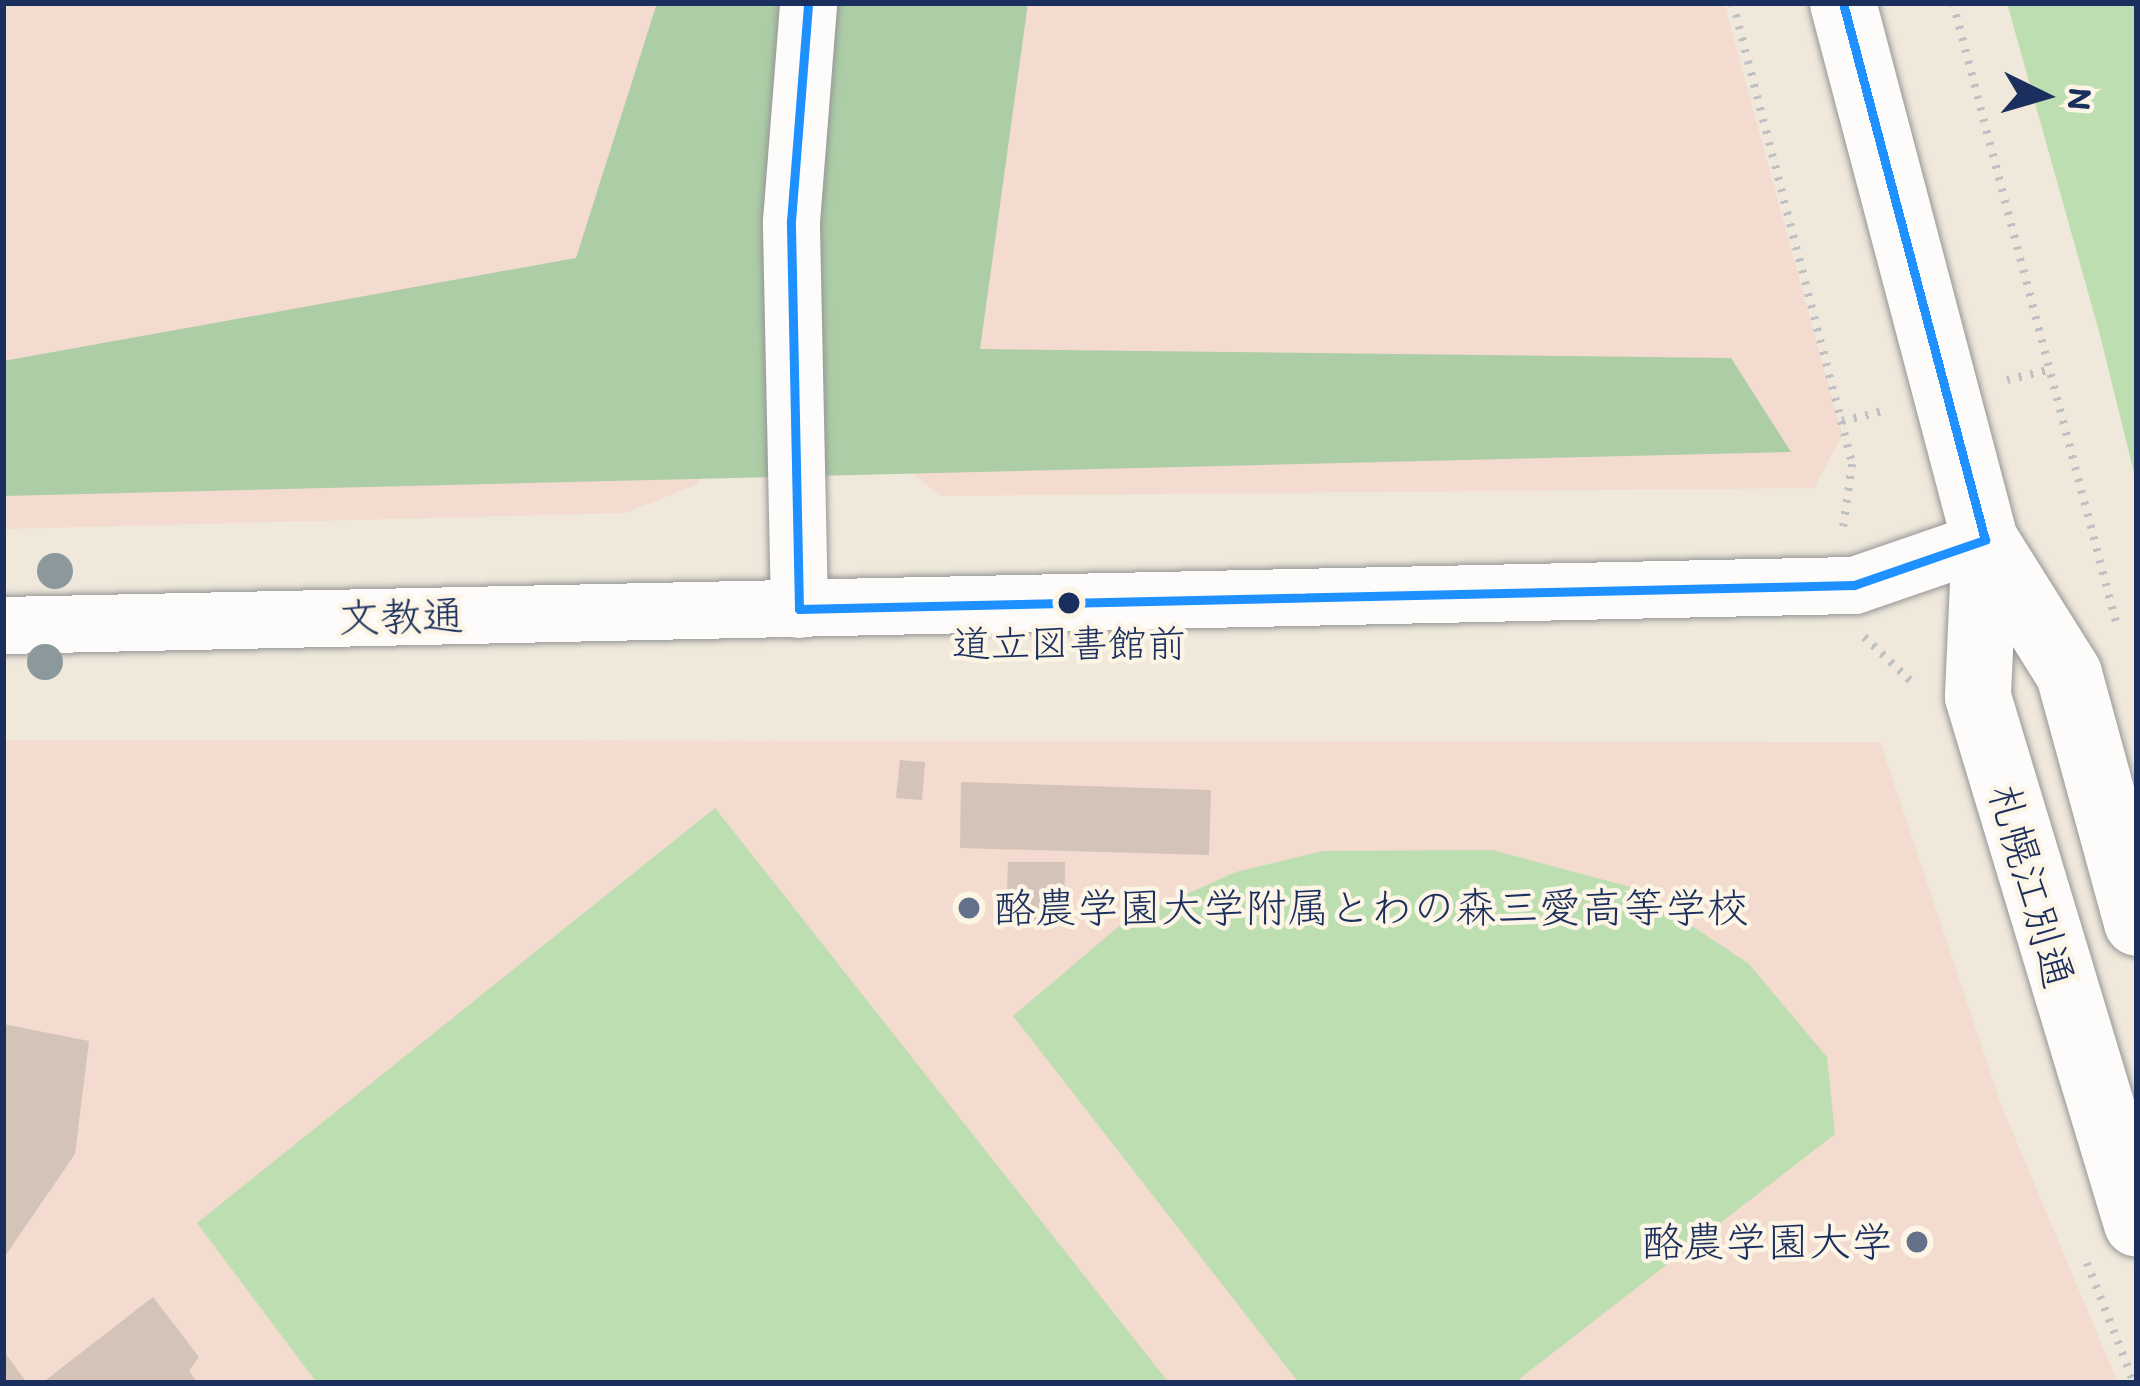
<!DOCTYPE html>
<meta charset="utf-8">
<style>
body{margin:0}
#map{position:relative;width:2140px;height:1386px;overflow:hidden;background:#efe8db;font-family:Itim,"Klee One",sans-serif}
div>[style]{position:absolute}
.built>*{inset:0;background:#f3dbcf}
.green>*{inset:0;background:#bcdeb1}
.forest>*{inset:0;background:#accda6}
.building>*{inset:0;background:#d4c3b8}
.path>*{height:8px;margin-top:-4px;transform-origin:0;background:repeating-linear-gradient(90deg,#c0c1c3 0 3px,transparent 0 12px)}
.roads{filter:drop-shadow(0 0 3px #969697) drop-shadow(0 0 3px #969697)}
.tertiary>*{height:57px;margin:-28.5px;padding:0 28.5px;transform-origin:28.5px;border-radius:28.5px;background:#fdfcfa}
.trunk>*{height:66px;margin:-33px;padding:0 33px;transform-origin:33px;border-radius:33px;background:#fdfcfa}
.bus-1>*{height:9px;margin:-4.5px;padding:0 4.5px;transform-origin:4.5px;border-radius:4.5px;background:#1e90ff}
.trees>*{width:36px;height:36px;margin:-18px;border-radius:50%;background:#8b999d}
.dots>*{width:33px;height:33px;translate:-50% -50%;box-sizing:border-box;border:6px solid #fcf5e5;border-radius:50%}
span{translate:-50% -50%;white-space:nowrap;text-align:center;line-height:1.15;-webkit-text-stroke:9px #fcf5e5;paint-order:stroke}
.bus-label{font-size:39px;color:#1b2f5e}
.street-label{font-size:42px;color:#1b2f5e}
.poi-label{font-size:42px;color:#1b2f5e}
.left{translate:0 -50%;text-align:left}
.right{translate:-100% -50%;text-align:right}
.frame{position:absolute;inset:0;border:6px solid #1b2f5e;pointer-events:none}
.north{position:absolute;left:1984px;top:36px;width:120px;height:120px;-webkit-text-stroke:9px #fcf5e5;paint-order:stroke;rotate:95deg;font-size:33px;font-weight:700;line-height:48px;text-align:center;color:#1b2f5e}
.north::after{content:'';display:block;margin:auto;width:42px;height:54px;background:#1b2f5e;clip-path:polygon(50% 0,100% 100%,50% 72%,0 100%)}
</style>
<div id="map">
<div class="built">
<div style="clip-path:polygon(3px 3px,736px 3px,698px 484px,625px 513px,3px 529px)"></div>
<div style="clip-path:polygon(889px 3px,1724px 3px,1842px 435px,1814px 488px,940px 496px,908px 469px)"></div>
<div style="clip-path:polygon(3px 740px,1880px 742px,2000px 1102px,2118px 1383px,3px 1383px)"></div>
</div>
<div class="green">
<div style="clip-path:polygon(2007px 3px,2137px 3px,2137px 485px,2100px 335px)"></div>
<div style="clip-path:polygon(715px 808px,1169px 1383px,317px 1383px,197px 1223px)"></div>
<div style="clip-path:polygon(1492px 850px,1634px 888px,1748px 963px,1827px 1057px,1835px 1134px,1514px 1383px,1299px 1383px,1013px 1016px,1124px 922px,1236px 872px,1323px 851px)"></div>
</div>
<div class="forest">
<div style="clip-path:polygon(657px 3px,1028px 3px,980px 349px,1731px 358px,1791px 452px,3px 496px,3px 361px,576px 258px)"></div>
</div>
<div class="building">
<div style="clip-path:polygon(900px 760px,925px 762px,922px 800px,896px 798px)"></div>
<div style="clip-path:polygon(961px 782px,1211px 790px,1209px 855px,960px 848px)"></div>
<div style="clip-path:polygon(1008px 862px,1065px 862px,1064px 924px,1006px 923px)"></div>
<div style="clip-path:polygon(3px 1024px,89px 1041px,75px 1154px,3px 1259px)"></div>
<div style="clip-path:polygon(153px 1297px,199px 1357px,189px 1371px,198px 1383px,42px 1383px)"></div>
<div style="clip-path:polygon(3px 1350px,27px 1383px,3px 1383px)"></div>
</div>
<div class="path">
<div style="left:1733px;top:3px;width:476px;rotate:75.5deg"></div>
<div style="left:1852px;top:464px;width:65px;rotate:98deg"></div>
<div style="left:1953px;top:3px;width:644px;rotate:75.25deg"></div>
<div style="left:2007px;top:380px;width:46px;rotate:-13.7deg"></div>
<div style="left:1842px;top:421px;width:46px;rotate:-13.7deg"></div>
<div style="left:1864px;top:637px;width:70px;rotate:43.3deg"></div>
<div style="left:2087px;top:1263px;width:129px;rotate:68.6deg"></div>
</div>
<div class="roads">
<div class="tertiary">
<div style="left:799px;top:609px;width:388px;rotate:-91.2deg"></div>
<div style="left:791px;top:221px;width:219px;rotate:-85.5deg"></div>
<div style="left:3px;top:625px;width:1851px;rotate:-1.24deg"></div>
<div style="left:1854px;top:585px;width:139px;rotate:-19deg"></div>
</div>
<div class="trunk">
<div style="left:1843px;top:3px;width:555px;rotate:75.19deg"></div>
<div style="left:1985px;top:540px;width:158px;rotate:57.9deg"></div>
<div style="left:2069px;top:674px;width:258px;rotate:74.7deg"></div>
<div style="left:1985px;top:540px;width:157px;rotate:92.6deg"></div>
<div style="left:1978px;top:697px;width:550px;rotate:73.21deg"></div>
</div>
</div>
<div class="bus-1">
<div style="left:1843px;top:3px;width:555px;rotate:75.19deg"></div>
<div style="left:799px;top:609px;width:1055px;rotate:-1.3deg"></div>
<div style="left:1854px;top:585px;width:139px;rotate:-19deg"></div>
<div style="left:799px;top:609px;width:388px;rotate:-91.2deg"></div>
<div style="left:791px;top:221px;width:219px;rotate:-85.5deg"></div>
</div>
<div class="trees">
<div style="left:55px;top:571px"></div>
<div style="left:45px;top:662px"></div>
</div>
<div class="dots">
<div style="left:1069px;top:603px;background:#1b2f5e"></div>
<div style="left:969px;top:908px;background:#65708a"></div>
<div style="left:1917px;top:1242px;background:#65708a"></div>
</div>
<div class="bus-label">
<span style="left:1069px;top:644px">道立図書館前</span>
</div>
<div class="street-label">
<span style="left:401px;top:617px;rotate:-1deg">文教通</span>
<span style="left:2031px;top:886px;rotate:74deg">札幌江別通</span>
</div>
<div class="poi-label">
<span class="left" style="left:993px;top:908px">酪農学園大学附属とわの森三愛高等学校</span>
<span class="right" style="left:1893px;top:1242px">酪農学園大学</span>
</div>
<div class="frame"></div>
<div class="north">N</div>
</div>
